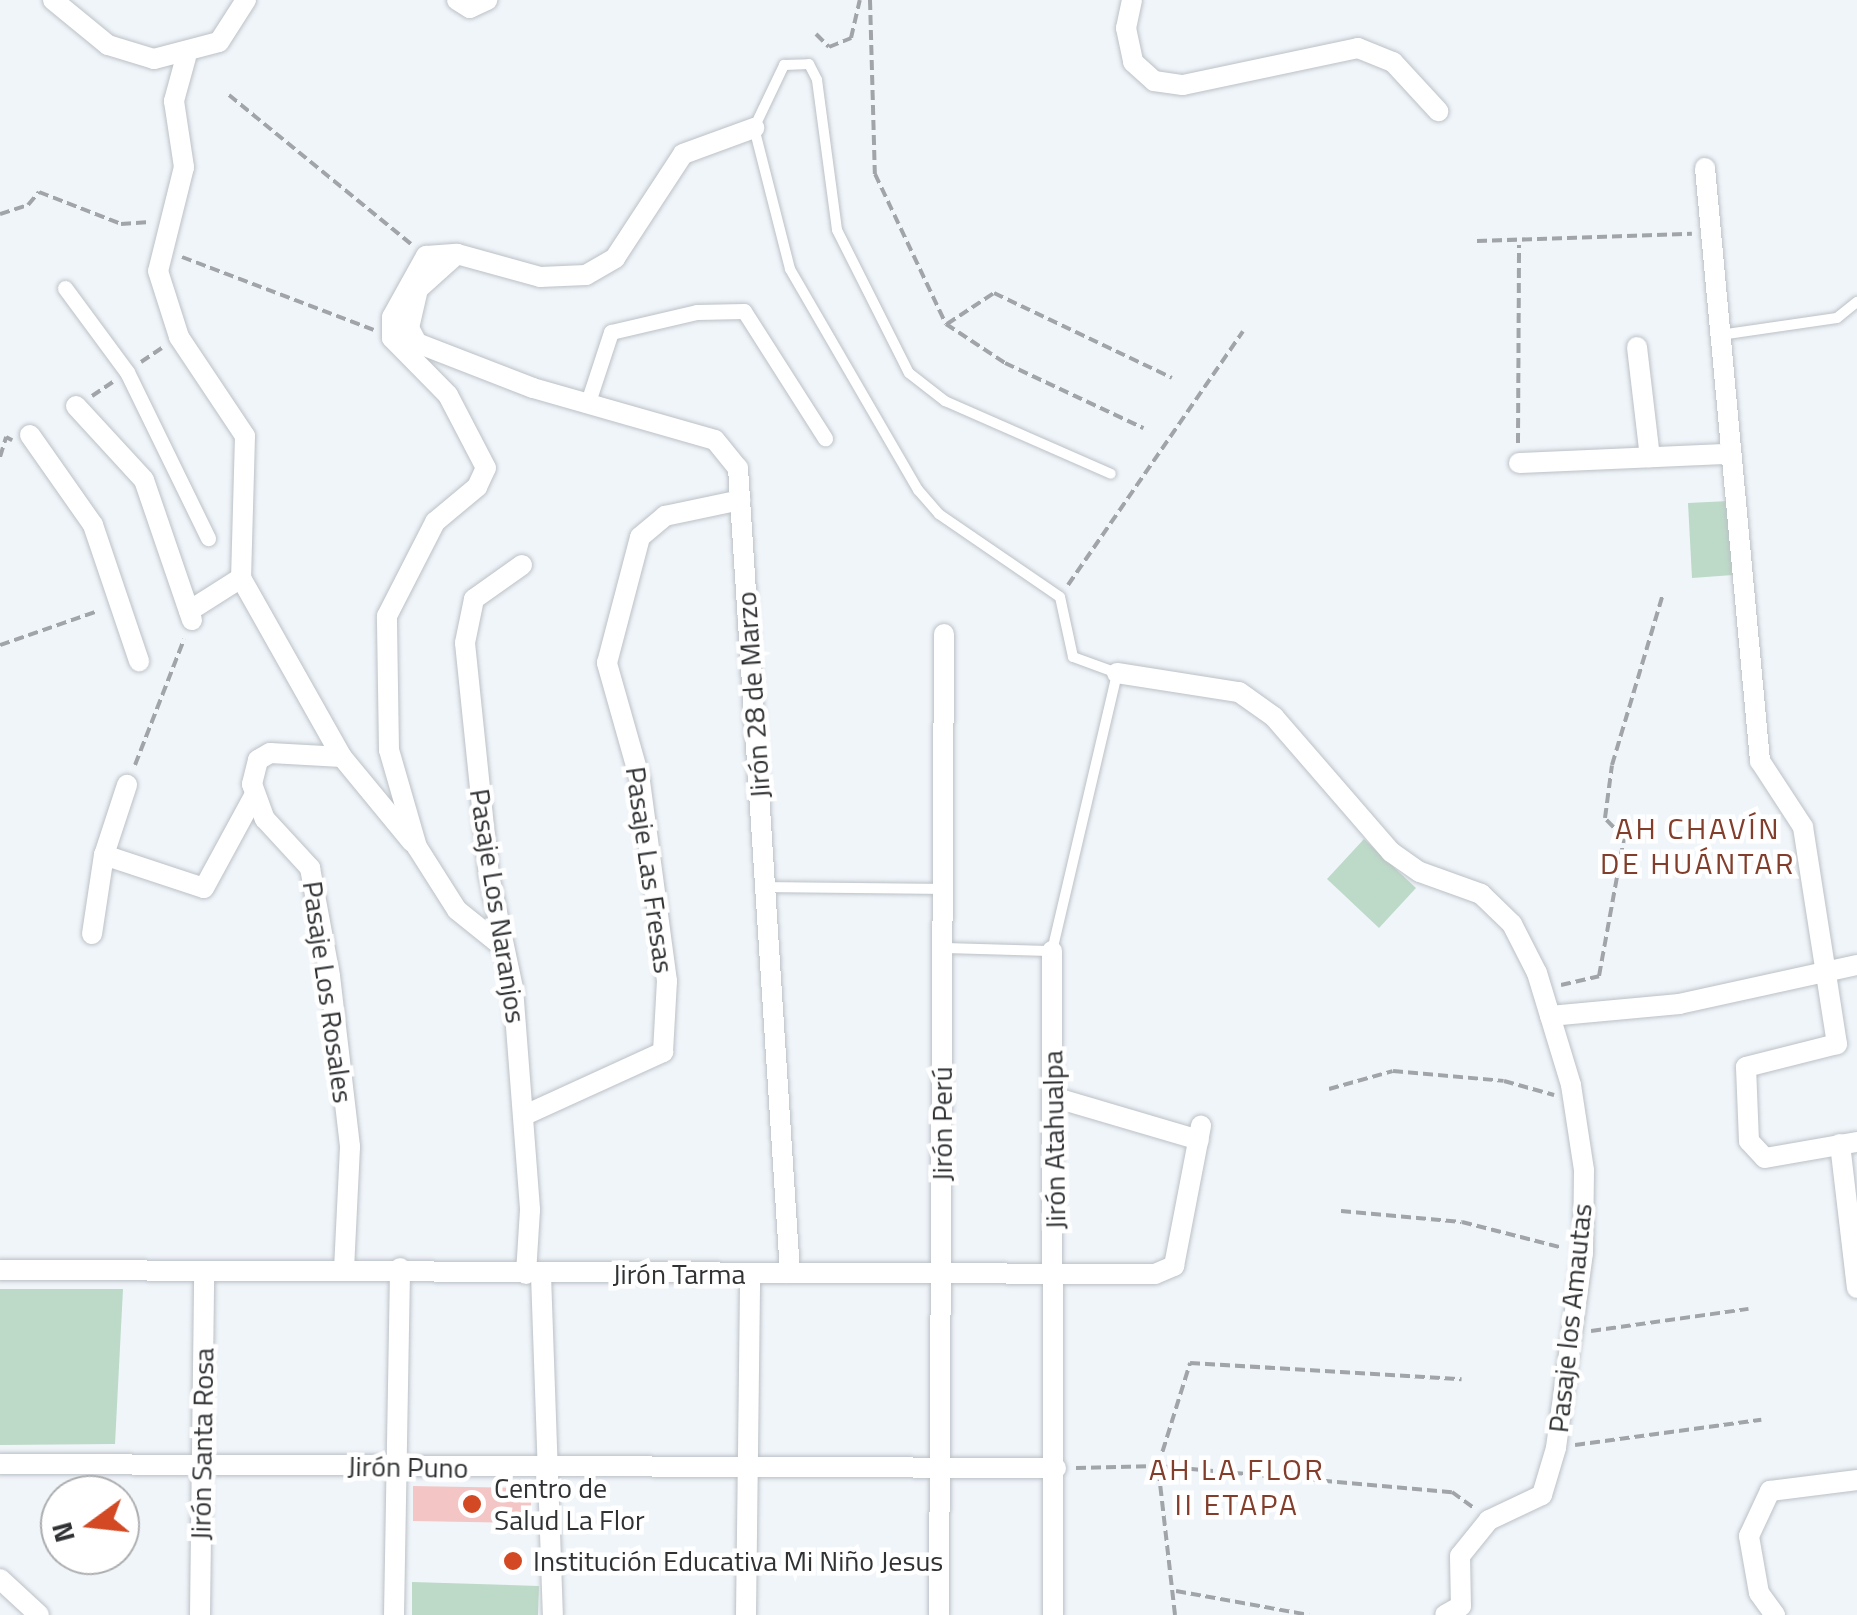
<!DOCTYPE html>
<meta charset="utf-8">
<style>
body{margin:0}
#map{position:relative;width:1857px;height:1615px;overflow:hidden;background:#f0f5fa;font-family:"Titillium Web",sans-serif}
div>[style]{position:absolute}
.green>*{inset:0;background:#bdd9c8}
.building>*{inset:0;background:#f3c6c5}
.path>*{height:4px;margin-top:-2px;transform-origin:0;background:repeating-linear-gradient(90deg,#a1a5a9 0 10px,transparent 0 15px)}
.roads{filter:drop-shadow(0 0 2px #bbc1c6) drop-shadow(0 0 2px #bbc1c6)}
.service>*{height:10px;margin:-5px;padding:0 5px;transform-origin:5px;border-radius:5px;background:#fff}
.pedestrian>*{height:15px;margin:-7.5px;padding:0 7.5px;transform-origin:7.5px;border-radius:7.5px;background:#fff}
.minor>*{height:20px;margin:-10px;padding:0 10px;transform-origin:10px;border-radius:10px;background:#fff}
.dots>*{width:28px;height:28px;translate:-50% -50%;box-sizing:border-box;border:5px solid #fff;border-radius:50%}
span{translate:-50% -50%;white-space:nowrap;text-align:center;line-height:1.15;-webkit-text-stroke:9px #fff;paint-order:stroke}
.street-label{font-size:28px;color:#303234}
.poi-label{font-size:28px;color:#303234}
.left{translate:0 -50%;text-align:left}
.neighbourhood-label{font-size:30px;color:#823d2b;letter-spacing:2.5px}
.north{position:absolute;left:40px;top:1475px;width:100px;height:100px;box-sizing:border-box;background:#fff;border:2px solid #acadae;border-radius:50%;rotate:255deg;font-size:28px;font-weight:700;line-height:40px;text-align:center;color:#303234}
.north::after{content:'';display:block;margin:auto;width:35px;height:45px;background:#d24923;clip-path:polygon(50% 0,100% 100%,50% 72%,0 100%)}
</style>
<div id="map">
<div class="green">
<div style="clip-path:polygon(1729px 501px,1733px 575px,1692px 578px,1688px 503px)"></div>
<div style="clip-path:polygon(1364px 839px,1416px 888px,1379px 928px,1327px 879px)"></div>
<div style="clip-path:polygon(0 1289px,123px 1289px,115px 1444px,0 1445px)"></div>
<div style="clip-path:polygon(412px 1582px,539px 1586px,538px 1615px,412px 1615px)"></div>
</div>
<div class="building">
<div style="clip-path:polygon(413px 1486px,531px 1488px,531px 1523px,413px 1521px)"></div>
</div>
<div class="path">
<div style="left:870px;top:0;width:174px;rotate:88.4deg"></div>
<div style="left:875px;top:174px;width:166px;rotate:64.7deg"></div>
<div style="left:946px;top:324px;width:71px;rotate:33.5deg"></div>
<div style="left:1005px;top:363px;width:153px;rotate:25.2deg"></div>
<div style="left:816px;top:34px;width:18px;rotate:45deg"></div>
<div style="left:829px;top:47px;width:24px;rotate:-22deg"></div>
<div style="left:851px;top:38px;width:39px;rotate:-77deg"></div>
<div style="left:229px;top:95px;width:235px;rotate:39.3deg"></div>
<div style="left:0;top:214px;width:29px;rotate:-18deg"></div>
<div style="left:28px;top:205px;width:17px;rotate:-50deg"></div>
<div style="left:39px;top:192px;width:88px;rotate:21.3deg"></div>
<div style="left:121px;top:224px;width:29px;rotate:-4deg"></div>
<div style="left:1477px;top:241px;width:215px;rotate:-1.9deg"></div>
<div style="left:182px;top:257px;width:205px;rotate:20.8deg"></div>
<div style="left:947px;top:324px;width:56px;rotate:-33.4deg"></div>
<div style="left:994px;top:293px;width:197px;rotate:25.5deg"></div>
<div style="left:141px;top:362px;width:25px;rotate:-34deg"></div>
<div style="left:92px;top:396px;width:25px;rotate:-34deg"></div>
<div style="left:1518px;top:443px;width:198px;rotate:-89.7deg"></div>
<div style="left:0;top:457px;width:21px;rotate:-73deg"></div>
<div style="left:6px;top:437px;width:7px;rotate:27deg"></div>
<div style="left:1068px;top:585px;width:308px;rotate:-55.4deg"></div>
<div style="left:0;top:645px;width:104px;rotate:-19.1deg"></div>
<div style="left:135px;top:765px;width:135px;rotate:-68.7deg"></div>
<div style="left:1561px;top:985px;width:39px;rotate:-13deg"></div>
<div style="left:1599px;top:976px;width:140px;rotate:-79.7deg"></div>
<div style="left:1624px;top:838px;width:28px;rotate:-134deg"></div>
<div style="left:1605px;top:818px;width:53px;rotate:-82.5deg"></div>
<div style="left:1612px;top:765px;width:178px;rotate:-73.4deg"></div>
<div style="left:1329px;top:1089px;width:66px;rotate:-15.7deg"></div>
<div style="left:1393px;top:1071px;width:111px;rotate:5.1deg"></div>
<div style="left:1504px;top:1081px;width:52px;rotate:15.6deg"></div>
<div style="left:1341px;top:1211px;width:121px;rotate:5.2deg"></div>
<div style="left:1462px;top:1222px;width:104px;rotate:14.4deg"></div>
<div style="left:1591px;top:1331px;width:159px;rotate:-8deg"></div>
<div style="left:1575px;top:1445px;width:188px;rotate:-7.7deg"></div>
<div style="left:1076px;top:1468px;width:82px;rotate:-1.4deg"></div>
<div style="left:1158px;top:1466px;width:295px;rotate:5.1deg"></div>
<div style="left:1452px;top:1492px;width:29px;rotate:36deg"></div>
<div style="left:1176px;top:1591px;width:135px;rotate:10.2deg"></div>
<div style="left:1175px;top:1615px;width:150px;rotate:-96.5deg"></div>
<div style="left:1158px;top:1466px;width:108px;rotate:-72.7deg"></div>
<div style="left:1190px;top:1363px;width:272px;rotate:3.4deg"></div>
</div>
<div class="roads">
<div class="service">
<div style="left:1720px;top:335px;width:118px;rotate:-8.3deg"></div>
<div style="left:1837px;top:318px;width:26px;rotate:-39deg"></div>
<div style="left:765px;top:887px;width:178px;rotate:0.6deg"></div>
<div style="left:942px;top:948px;width:110px;rotate:1.6deg"></div>
<div style="left:1052px;top:951px;width:285px;rotate:-76.8deg"></div>
<div style="left:1117px;top:673px;width:47px;rotate:-160deg"></div>
<div style="left:1073px;top:657px;width:61px;rotate:-102.2deg"></div>
<div style="left:1060px;top:597px;width:147px;rotate:-145.6deg"></div>
<div style="left:939px;top:514px;width:32px;rotate:-131deg"></div>
<div style="left:918px;top:490px;width:255px;rotate:-120.1deg"></div>
<div style="left:790px;top:269px;width:146px;rotate:-104.3deg"></div>
<div style="left:754px;top:128px;width:70px;rotate:-64.5deg"></div>
<div style="left:784px;top:65px;width:25px;rotate:-2deg"></div>
<div style="left:809px;top:64px;width:18px;rotate:63deg"></div>
<div style="left:817px;top:80px;width:151px;rotate:82.4deg"></div>
<div style="left:837px;top:230px;width:160px;rotate:63.3deg"></div>
<div style="left:909px;top:373px;width:46px;rotate:37.9deg"></div>
<div style="left:945px;top:401px;width:181px;rotate:23.7deg"></div>
</div>
<div class="pedestrian">
<div style="left:65px;top:288px;width:104px;rotate:53.6deg"></div>
<div style="left:127px;top:372px;width:185px;rotate:64deg"></div>
<div style="left:587px;top:405px;width:77px;rotate:-71.8deg"></div>
<div style="left:611px;top:332px;width:88px;rotate:-13.1deg"></div>
<div style="left:697px;top:312px;width:47px;rotate:-1.2deg"></div>
<div style="left:744px;top:311px;width:151px;rotate:57.5deg"></div>
</div>
<div class="minor">
<div style="left:53px;top:0;width:71px;rotate:39.3deg"></div>
<div style="left:108px;top:45px;width:48px;rotate:16.9deg"></div>
<div style="left:154px;top:59px;width:67px;rotate:-14.7deg"></div>
<div style="left:219px;top:42px;width:50px;rotate:-57.3deg"></div>
<div style="left:457px;top:0;width:15px;rotate:32deg"></div>
<div style="left:470px;top:8px;width:19px;rotate:-25deg"></div>
<div style="left:1132px;top:0;width:29px;rotate:102deg"></div>
<div style="left:1126px;top:28px;width:35px;rotate:78deg"></div>
<div style="left:1133px;top:62px;width:28px;rotate:42deg"></div>
<div style="left:1154px;top:81px;width:29px;rotate:8deg"></div>
<div style="left:1183px;top:85px;width:179px;rotate:-11.9deg"></div>
<div style="left:1358px;top:48px;width:38px;rotate:22deg"></div>
<div style="left:1393px;top:62px;width:67px;rotate:47.4deg"></div>
<div style="left:186px;top:57px;width:46px;rotate:105.3deg"></div>
<div style="left:174px;top:101px;width:67px;rotate:81.4deg"></div>
<div style="left:184px;top:167px;width:107px;rotate:104deg"></div>
<div style="left:158px;top:271px;width:69px;rotate:72.3deg"></div>
<div style="left:179px;top:337px;width:119px;rotate:56.3deg"></div>
<div style="left:245px;top:436px;width:142px;rotate:91.6deg"></div>
<div style="left:241px;top:578px;width:206px;rotate:60.6deg"></div>
<div style="left:342px;top:757px;width:110px;rotate:50.5deg"></div>
<div style="left:1705px;top:168px;width:596px;rotate:84.7deg"></div>
<div style="left:1760px;top:761px;width:79px;rotate:56.9deg"></div>
<div style="left:1803px;top:827px;width:220px;rotate:81.1deg"></div>
<div style="left:1837px;top:1044px;width:94px;rotate:165.8deg"></div>
<div style="left:1746px;top:1067px;width:74px;rotate:87.7deg"></div>
<div style="left:1749px;top:1141px;width:23px;rotate:47deg"></div>
<div style="left:1765px;top:1158px;width:93px;rotate:-9.9deg"></div>
<div style="left:457px;top:254px;width:52px;rotate:138.1deg"></div>
<div style="left:418px;top:289px;width:40px;rotate:103deg"></div>
<div style="left:409px;top:328px;width:17px;rotate:62deg"></div>
<div style="left:417px;top:343px;width:124px;rotate:21.2deg"></div>
<div style="left:533px;top:388px;width:189px;rotate:15.9deg"></div>
<div style="left:715px;top:440px;width:36px;rotate:51deg"></div>
<div style="left:738px;top:468px;width:807px;rotate:86.3deg"></div>
<div style="left:1637px;top:347px;width:111px;rotate:83.3deg"></div>
<div style="left:76px;top:406px;width:100px;rotate:47.4deg"></div>
<div style="left:144px;top:480px;width:148px;rotate:71.1deg"></div>
<div style="left:30px;top:435px;width:110px;rotate:55deg"></div>
<div style="left:93px;top:525px;width:144px;rotate:71.3deg"></div>
<div style="left:1519px;top:463px;width:207px;rotate:-2.5deg"></div>
<div style="left:522px;top:565px;width:59px;rotate:144.7deg"></div>
<div style="left:474px;top:599px;width:45px;rotate:101.6deg"></div>
<div style="left:465px;top:643px;width:233px;rotate:84.1deg"></div>
<div style="left:489px;top:875px;width:116px;rotate:78deg"></div>
<div style="left:513px;top:988px;width:223px;rotate:85.6deg"></div>
<div style="left:530px;top:1210px;width:64px;rotate:93.6deg"></div>
<div style="left:189px;top:611px;width:62px;rotate:-32.4deg"></div>
<div style="left:1117px;top:673px;width:123px;rotate:8.9deg"></div>
<div style="left:1239px;top:692px;width:43px;rotate:35.5deg"></div>
<div style="left:1274px;top:717px;width:179px;rotate:49.1deg"></div>
<div style="left:1391px;top:852px;width:35px;rotate:35deg"></div>
<div style="left:1420px;top:872px;width:65px;rotate:19.8deg"></div>
<div style="left:1481px;top:894px;width:43px;rotate:44.1deg"></div>
<div style="left:1512px;top:924px;width:55px;rotate:63deg"></div>
<div style="left:1537px;top:973px;width:117px;rotate:73.1deg"></div>
<div style="left:1571px;top:1085px;width:86px;rotate:81.3deg"></div>
<div style="left:1584px;top:1170px;width:83px;rotate:90.7deg"></div>
<div style="left:1583px;top:1253px;width:197px;rotate:97.9deg"></div>
<div style="left:1556px;top:1448px;width:49px;rotate:106.6deg"></div>
<div style="left:1542px;top:1495px;width:59px;rotate:154.7deg"></div>
<div style="left:1489px;top:1520px;width:46px;rotate:128.9deg"></div>
<div style="left:1460px;top:1556px;width:50px;rotate:88.9deg"></div>
<div style="left:1461px;top:1606px;width:18px;rotate:151deg"></div>
<div style="left:342px;top:757px;width:72px;rotate:-176.8deg"></div>
<div style="left:270px;top:753px;width:14px;rotate:150deg"></div>
<div style="left:258px;top:760px;width:25px;rotate:104deg"></div>
<div style="left:252px;top:784px;width:37px;rotate:70deg"></div>
<div style="left:265px;top:819px;width:67px;rotate:47.4deg"></div>
<div style="left:310px;top:868px;width:110px;rotate:79.5deg"></div>
<div style="left:330px;top:976px;width:172px;rotate:83.3deg"></div>
<div style="left:350px;top:1147px;width:123px;rotate:92.8deg"></div>
<div style="left:104px;top:855px;width:105px;rotate:18.3deg"></div>
<div style="left:204px;top:888px;width:105px;rotate:-61.5deg"></div>
<div style="left:92px;top:934px;width:80px;rotate:-81.4deg"></div>
<div style="left:104px;top:855px;width:74px;rotate:-71.8deg"></div>
<div style="left:503px;top:947px;width:59px;rotate:-141.2deg"></div>
<div style="left:457px;top:910px;width:75px;rotate:-122.4deg"></div>
<div style="left:417px;top:847px;width:101px;rotate:-106.1deg"></div>
<div style="left:389px;top:750px;width:134px;rotate:-90.9deg"></div>
<div style="left:387px;top:616px;width:106px;rotate:-62.9deg"></div>
<div style="left:435px;top:522px;width:55px;rotate:-39.8deg"></div>
<div style="left:477px;top:487px;width:21px;rotate:-65deg"></div>
<div style="left:486px;top:468px;width:82px;rotate:-117.5deg"></div>
<div style="left:448px;top:395px;width:80px;rotate:-134.5deg"></div>
<div style="left:392px;top:338px;width:21px;rotate:-90deg"></div>
<div style="left:392px;top:317px;width:70px;rotate:-60.9deg"></div>
<div style="left:426px;top:256px;width:31px;rotate:-4deg"></div>
<div style="left:457px;top:254px;width:86px;rotate:15.5deg"></div>
<div style="left:540px;top:277px;width:46px;rotate:-2.5deg"></div>
<div style="left:586px;top:275px;width:34px;rotate:-30deg"></div>
<div style="left:615px;top:258px;width:124px;rotate:-56.8deg"></div>
<div style="left:683px;top:154px;width:76px;rotate:-20.1deg"></div>
<div style="left:1052px;top:951px;width:664px;rotate:89.91deg"></div>
<div style="left:1550px;top:1016px;width:130px;rotate:-5.3deg"></div>
<div style="left:1679px;top:1004px;width:182px;rotate:-12.4deg"></div>
<div style="left:1053px;top:1097px;width:152px;rotate:16.4deg"></div>
<div style="left:525px;top:1115px;width:152px;rotate:-24.5deg"></div>
<div style="left:663px;top:1052px;width:71px;rotate:-86.8deg"></div>
<div style="left:667px;top:981px;width:203px;rotate:-97.7deg"></div>
<div style="left:640px;top:780px;width:122px;rotate:-105.8deg"></div>
<div style="left:607px;top:663px;width:130px;rotate:-75.3deg"></div>
<div style="left:640px;top:537px;width:33px;rotate:-40deg"></div>
<div style="left:665px;top:516px;width:77px;rotate:-12deg"></div>
<div style="left:1840px;top:1144px;width:145px;rotate:83.3deg"></div>
<div style="left:0;top:1270px;width:1155px;rotate:0.2deg"></div>
<div style="left:1155px;top:1274px;width:21px;rotate:-23deg"></div>
<div style="left:1174px;top:1266px;width:143px;rotate:-79.1deg"></div>
<div style="left:541px;top:1275px;width:340px;rotate:88deg"></div>
<div style="left:0;top:1464px;width:1056px;rotate:0.22deg"></div>
<div style="left:0;top:1579px;width:53px;rotate:42.7deg"></div>
<div style="left:200px;top:1615px;width:342px;rotate:-89.3deg"></div>
<div style="left:394px;top:1615px;width:347px;rotate:-89deg"></div>
<div style="left:746px;top:1615px;width:341px;rotate:-89.3deg"></div>
<div style="left:939px;top:1615px;width:981px;rotate:-89.71deg"></div>
<div style="left:1775px;top:1615px;width:27px;rotate:-126deg"></div>
<div style="left:1759px;top:1593px;width:58px;rotate:-100deg"></div>
<div style="left:1749px;top:1536px;width:50px;rotate:-65deg"></div>
<div style="left:1770px;top:1491px;width:88px;rotate:-7.2deg"></div>
</div>
</div>
<div class="dots">
<div style="left:472px;top:1504px;background:#d24923"></div>
<div style="left:513px;top:1561px;background:#d24923"></div>
</div>
<div class="street-label">
<span style="left:753px;top:695px;rotate:-94deg">Jirón 28 de Marzo</span>
<span style="left:650px;top:870px;rotate:82deg">Pasaje Las Fresas</span>
<span style="left:498px;top:906px;rotate:81deg">Pasaje Los Naranjos</span>
<span style="left:328px;top:992px;rotate:82deg">Pasaje Los Rosales</span>
<span style="left:942px;top:1124px;rotate:-90deg">Jirón Perú</span>
<span style="left:1054px;top:1140px;rotate:-91deg">Jirón Atahualpa</span>
<span style="left:679px;top:1274px">Jirón Tarma</span>
<span style="left:1570px;top:1318px;rotate:-84deg">Pasaje los Amautas</span>
<span style="left:202px;top:1444px;rotate:-89deg">Jirón Santa Rosa</span>
<span style="left:408px;top:1467px;rotate:1deg">Jirón Puno</span>
</div>
<div class="poi-label">
<span class="left" style="left:494px;top:1504px">Centro de<br>Salud La Flor</span>
<span class="left" style="left:533px;top:1561px">Institución Educativa Mi Niño Jesus</span>
</div>
<div class="neighbourhood-label">
<span style="left:1698px;top:845px">AH CHAVÍN<br>DE HUÁNTAR</span>
<span style="left:1237px;top:1486px">AH LA FLOR<br>II ETAPA</span>
</div>
<div class="north">N</div>
</div>
